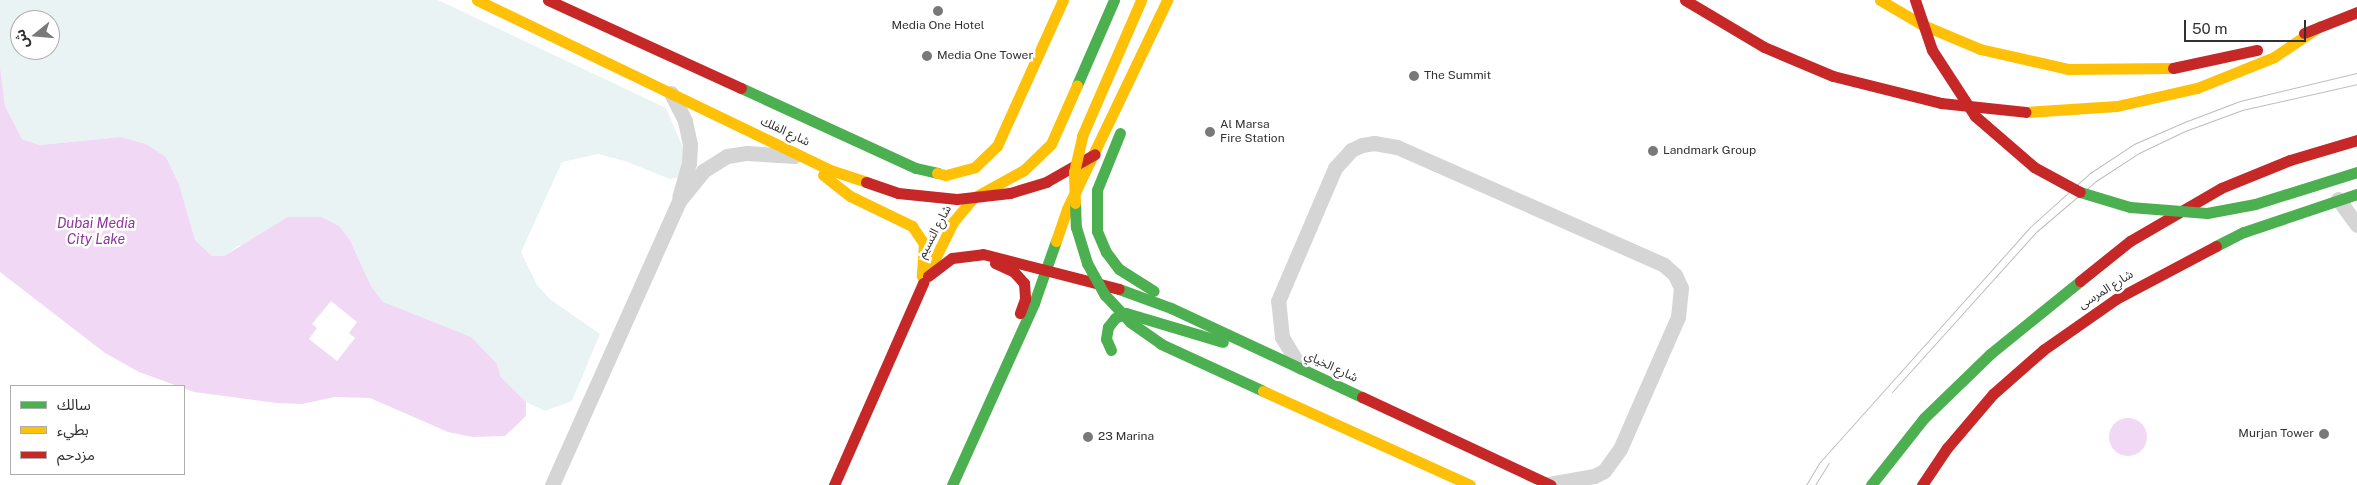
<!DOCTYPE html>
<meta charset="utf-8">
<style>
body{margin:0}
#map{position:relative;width:2357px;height:485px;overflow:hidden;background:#fff;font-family:"Public Sans","Noto Sans Arabic",sans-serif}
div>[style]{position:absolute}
.green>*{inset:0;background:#e9f3f3}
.water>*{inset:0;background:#f1d8f4}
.round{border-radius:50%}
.pier>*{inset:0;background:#fff}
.street>*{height:15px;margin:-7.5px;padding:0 7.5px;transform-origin:7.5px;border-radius:7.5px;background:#d5d5d5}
.fast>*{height:11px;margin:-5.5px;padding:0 5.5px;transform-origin:5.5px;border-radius:5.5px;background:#4caf50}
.slow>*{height:11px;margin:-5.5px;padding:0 5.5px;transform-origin:5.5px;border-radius:5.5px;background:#ffc107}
.jam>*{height:11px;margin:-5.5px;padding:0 5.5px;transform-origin:5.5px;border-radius:5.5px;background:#c62828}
.tram>*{height:1px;margin:-0.5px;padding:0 0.5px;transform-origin:0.5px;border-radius:0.5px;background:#bdbdbd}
.fast-bridge>*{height:11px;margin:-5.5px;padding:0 5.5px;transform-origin:5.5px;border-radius:5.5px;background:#4caf50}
.slow-bridge>*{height:11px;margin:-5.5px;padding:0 5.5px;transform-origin:5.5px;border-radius:5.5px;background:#ffc107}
.jam-bridge>*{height:11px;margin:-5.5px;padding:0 5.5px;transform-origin:5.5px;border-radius:5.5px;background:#c62828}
.dots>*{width:14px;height:14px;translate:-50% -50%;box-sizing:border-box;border:2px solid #fff;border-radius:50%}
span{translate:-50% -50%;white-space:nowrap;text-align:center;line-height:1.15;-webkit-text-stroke:5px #fff;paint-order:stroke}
.poi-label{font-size:12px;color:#313131}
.left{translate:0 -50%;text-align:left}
.right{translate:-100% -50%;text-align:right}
.street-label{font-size:12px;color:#313131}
.water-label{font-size:14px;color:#8e359c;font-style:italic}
.legend{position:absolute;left:10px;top:385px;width:175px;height:90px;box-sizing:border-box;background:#fff;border:1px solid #adadad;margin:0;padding:6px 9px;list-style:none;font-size:15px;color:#313131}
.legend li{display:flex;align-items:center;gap:10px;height:25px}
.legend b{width:25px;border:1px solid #adadad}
.north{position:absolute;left:10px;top:10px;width:50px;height:50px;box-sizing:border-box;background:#fff;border:1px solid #adadad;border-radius:50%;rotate:253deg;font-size:14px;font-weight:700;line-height:20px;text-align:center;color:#313131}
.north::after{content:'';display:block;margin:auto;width:18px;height:22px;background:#797979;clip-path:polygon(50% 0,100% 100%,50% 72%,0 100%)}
.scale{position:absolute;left:2184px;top:20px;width:122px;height:22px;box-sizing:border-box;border:2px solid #313131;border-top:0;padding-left:6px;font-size:15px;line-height:18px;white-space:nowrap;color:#313131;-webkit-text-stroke:4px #fff;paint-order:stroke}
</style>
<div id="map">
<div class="green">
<div style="clip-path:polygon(evenodd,0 0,438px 0,666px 108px,683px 148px,683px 176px,670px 179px,625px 161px,598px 154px,562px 162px,521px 252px,537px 285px,551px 300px,600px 334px,572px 401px,545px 411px,526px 402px,501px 377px,497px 364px,383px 302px,371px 286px,350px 240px,339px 226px,238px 246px,224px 256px,212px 256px,195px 240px,179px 184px,166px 157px,146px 144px,121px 137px,40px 145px,22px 139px,5px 106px,0 66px,0 0,20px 20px,50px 20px,50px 50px,20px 50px,20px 20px)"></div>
</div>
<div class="water">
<div style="clip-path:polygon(0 66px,5px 106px,22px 139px,40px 145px,121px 137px,146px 144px,166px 157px,179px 184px,195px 240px,212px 256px,224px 256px,288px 217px,321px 217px,339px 226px,350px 240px,371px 286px,383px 302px,471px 337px,497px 364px,501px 377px,526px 402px,526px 416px,505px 436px,472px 437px,448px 432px,370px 398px,335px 397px,302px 404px,277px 403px,194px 392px,139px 372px,105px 353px,0 272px)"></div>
<div class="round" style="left:2109px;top:418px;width:38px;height:38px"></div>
</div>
<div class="pier">
<div style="clip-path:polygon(331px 301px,357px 322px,349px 333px,355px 338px,337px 361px,309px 339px,317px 328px,312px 324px)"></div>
</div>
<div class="street">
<div style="left:671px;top:93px;width:31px;rotate:63deg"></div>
<div style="left:685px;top:121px;width:25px;rotate:78deg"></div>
<div style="left:690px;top:145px;width:18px;rotate:93deg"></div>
<div style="left:689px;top:163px;width:35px;rotate:106deg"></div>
<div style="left:2338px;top:199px;width:32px;rotate:54deg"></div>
<div style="left:1300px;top:367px;width:35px;rotate:-121deg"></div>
<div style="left:1282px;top:337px;width:36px;rotate:-96deg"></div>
<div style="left:1278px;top:301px;width:145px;rotate:-66.8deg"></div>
<div style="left:1335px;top:168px;width:24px;rotate:-48deg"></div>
<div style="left:1351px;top:150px;width:12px;rotate:-24deg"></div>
<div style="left:1362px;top:145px;width:12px;rotate:-9deg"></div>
<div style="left:1374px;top:143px;width:23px;rotate:10deg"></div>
<div style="left:1397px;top:147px;width:292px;rotate:23.8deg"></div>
<div style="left:1664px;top:265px;width:15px;rotate:42deg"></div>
<div style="left:1675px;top:275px;width:14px;rotate:65deg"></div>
<div style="left:1681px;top:288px;width:29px;rotate:96deg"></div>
<div style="left:1678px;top:317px;width:144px;rotate:113.7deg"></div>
<div style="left:1620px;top:449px;width:27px;rotate:126deg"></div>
<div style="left:1604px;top:471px;width:11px;rotate:153deg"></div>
<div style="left:1594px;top:476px;width:47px;rotate:170.1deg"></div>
<div style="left:552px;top:485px;width:311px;rotate:-65.9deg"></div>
<div style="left:679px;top:201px;width:38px;rotate:-51deg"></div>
<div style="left:703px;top:171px;width:28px;rotate:-32deg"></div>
<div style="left:727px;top:156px;width:20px;rotate:-9deg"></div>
<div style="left:747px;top:153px;width:47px;rotate:3.7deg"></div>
</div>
<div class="fast">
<div style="left:1077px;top:85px;width:93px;rotate:-66.5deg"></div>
<div style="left:741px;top:88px;width:192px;rotate:24.6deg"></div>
<div style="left:916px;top:168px;width:22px;rotate:13deg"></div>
<div style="left:1120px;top:133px;width:61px;rotate:112deg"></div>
<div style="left:1097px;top:190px;width:41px;rotate:90deg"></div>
<div style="left:1097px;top:231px;width:23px;rotate:67deg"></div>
<div style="left:1106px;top:252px;width:21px;rotate:53deg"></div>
<div style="left:1119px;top:269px;width:41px;rotate:32.2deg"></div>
<div style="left:2216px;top:246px;width:31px;rotate:-27deg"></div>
<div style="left:2244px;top:232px;width:119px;rotate:-18.6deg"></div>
<div style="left:1119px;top:289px;width:55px;rotate:20.1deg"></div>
<div style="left:1171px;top:308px;width:211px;rotate:25deg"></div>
<div style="left:1111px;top:350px;width:12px;rotate:-114deg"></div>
<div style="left:1106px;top:339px;width:12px;rotate:-81deg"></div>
<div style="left:1108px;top:327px;width:11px;rotate:-52deg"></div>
<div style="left:1115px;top:318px;width:12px;rotate:-24deg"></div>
<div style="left:1126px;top:313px;width:101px;rotate:16.6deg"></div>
<div style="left:952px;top:485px;width:200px;rotate:-65.7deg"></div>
<div style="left:1034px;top:303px;width:66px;rotate:-70.5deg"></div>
<div style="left:1871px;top:485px;width:85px;rotate:-51.7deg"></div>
<div style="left:1924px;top:418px;width:92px;rotate:-44.1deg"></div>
<div style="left:1990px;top:354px;width:116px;rotate:-39deg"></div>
</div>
<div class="slow">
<div style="left:477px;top:0;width:392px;rotate:25.7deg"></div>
<div style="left:830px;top:170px;width:38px;rotate:18deg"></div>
<div style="left:1880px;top:0;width:50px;rotate:30.2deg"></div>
<div style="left:1923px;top:25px;width:62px;rotate:22.8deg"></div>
<div style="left:1980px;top:49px;width:90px;rotate:12.8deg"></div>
<div style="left:2068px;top:69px;width:105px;rotate:-0.5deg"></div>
<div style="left:2026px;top:112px;width:91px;rotate:-3.8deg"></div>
<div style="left:2117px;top:106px;width:82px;rotate:-12.7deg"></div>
<div style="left:2197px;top:88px;width:83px;rotate:-21.9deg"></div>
<div style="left:2274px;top:57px;width:55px;rotate:-34deg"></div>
<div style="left:937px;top:173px;width:9px;rotate:13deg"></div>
<div style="left:946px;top:175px;width:30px;rotate:-15deg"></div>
<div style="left:975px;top:167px;width:30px;rotate:-44deg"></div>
<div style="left:997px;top:146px;width:160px;rotate:-65.7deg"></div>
<div style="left:823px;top:175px;width:34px;rotate:38deg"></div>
<div style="left:850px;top:196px;width:69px;rotate:25.8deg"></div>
<div style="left:912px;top:226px;width:22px;rotate:56deg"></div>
<div style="left:924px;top:244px;width:32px;rotate:94deg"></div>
<div style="left:1056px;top:241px;width:34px;rotate:-71deg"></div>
<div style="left:1067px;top:209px;width:232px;rotate:-64.4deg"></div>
<div style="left:923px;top:283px;width:68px;rotate:-63.8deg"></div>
<div style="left:953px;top:222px;width:31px;rotate:-50deg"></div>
<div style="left:973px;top:198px;width:58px;rotate:-28.8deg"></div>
<div style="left:1024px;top:170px;width:37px;rotate:-44deg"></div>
<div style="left:1051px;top:144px;width:64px;rotate:-66.2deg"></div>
</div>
<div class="jam">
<div style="left:548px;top:0;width:212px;rotate:24.5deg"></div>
<div style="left:1685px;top:0;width:92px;rotate:30.7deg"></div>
<div style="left:1764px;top:47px;width:75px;rotate:22.8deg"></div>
<div style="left:1833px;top:76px;width:111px;rotate:14deg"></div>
<div style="left:1941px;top:103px;width:85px;rotate:6deg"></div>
<div style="left:2304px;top:33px;width:57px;rotate:-21.6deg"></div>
<div style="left:2173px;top:68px;width:86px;rotate:-12.1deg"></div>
<div style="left:866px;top:182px;width:34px;rotate:19deg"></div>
<div style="left:898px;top:193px;width:59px;rotate:5.8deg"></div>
<div style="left:957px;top:199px;width:53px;rotate:-6.5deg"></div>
<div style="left:1010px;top:193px;width:38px;rotate:-17deg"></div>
<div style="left:1046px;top:182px;width:56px;rotate:-29.7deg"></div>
<div style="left:995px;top:263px;width:21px;rotate:25deg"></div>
<div style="left:1014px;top:272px;width:15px;rotate:48deg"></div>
<div style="left:1024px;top:283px;width:16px;rotate:86deg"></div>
<div style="left:1025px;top:299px;width:15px;rotate:110deg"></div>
<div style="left:928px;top:276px;width:30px;rotate:-37deg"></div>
<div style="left:952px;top:258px;width:31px;rotate:-7deg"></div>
<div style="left:983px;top:254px;width:140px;rotate:14.4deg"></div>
<div style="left:2080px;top:281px;width:64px;rotate:-38.7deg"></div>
<div style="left:2130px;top:241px;width:105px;rotate:-30.2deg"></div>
<div style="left:2221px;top:188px;width:74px;rotate:-22.1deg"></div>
<div style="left:2290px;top:160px;width:70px;rotate:-16.6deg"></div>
<div style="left:1362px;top:397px;width:208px;rotate:25deg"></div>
<div style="left:834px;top:485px;width:221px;rotate:-66.2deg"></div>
<div style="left:1922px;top:485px;width:45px;rotate:-56deg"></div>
<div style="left:1947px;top:448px;width:71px;rotate:-49.6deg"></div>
<div style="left:1993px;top:394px;width:67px;rotate:-41.3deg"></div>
<div style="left:2043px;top:350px;width:89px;rotate:-34.9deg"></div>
<div style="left:2116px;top:299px;width:113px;rotate:-27.9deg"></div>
</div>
<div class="tram">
<div style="left:1892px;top:392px;width:215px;rotate:-48deg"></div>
<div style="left:2036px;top:232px;width:79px;rotate:-40.4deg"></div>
<div style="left:2096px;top:181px;width:51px;rotate:-33.1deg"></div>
<div style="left:2139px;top:153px;width:51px;rotate:-25.6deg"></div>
<div style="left:2185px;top:131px;width:61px;rotate:-20.2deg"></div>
<div style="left:2242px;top:110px;width:118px;rotate:-12.7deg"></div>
<div style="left:1806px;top:485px;width:27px;rotate:-59deg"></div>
<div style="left:1820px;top:462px;width:315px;rotate:-48.2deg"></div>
<div style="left:2030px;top:227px;width:81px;rotate:-42deg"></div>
<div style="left:2090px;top:173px;width:53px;rotate:-33.4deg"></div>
<div style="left:2134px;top:144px;width:52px;rotate:-23.6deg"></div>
<div style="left:2182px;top:123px;width:62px;rotate:-20.8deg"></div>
<div style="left:2240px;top:101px;width:120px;rotate:-13.5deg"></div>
<div style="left:1815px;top:485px;width:26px;rotate:-58deg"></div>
</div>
<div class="fast-bridge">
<div style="left:2080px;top:192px;width:52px;rotate:16.7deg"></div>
<div style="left:2130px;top:207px;width:77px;rotate:4.5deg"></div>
<div style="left:2207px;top:213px;width:49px;rotate:-10.6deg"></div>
<div style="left:2255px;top:204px;width:107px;rotate:-17.4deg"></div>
<div style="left:1075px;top:203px;width:24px;rotate:88deg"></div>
<div style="left:1076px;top:227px;width:38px;rotate:73deg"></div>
<div style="left:1087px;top:263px;width:37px;rotate:61deg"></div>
<div style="left:1105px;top:295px;width:37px;rotate:47deg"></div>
<div style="left:1130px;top:322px;width:38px;rotate:35deg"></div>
<div style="left:1161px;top:344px;width:112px;rotate:24.7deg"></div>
</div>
<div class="slow-bridge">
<div style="left:1075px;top:203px;width:31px;rotate:-92deg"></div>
<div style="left:1074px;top:172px;width:37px;rotate:-77deg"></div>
<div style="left:1082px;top:136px;width:148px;rotate:-66.5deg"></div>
<div style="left:1263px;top:391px;width:227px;rotate:24.4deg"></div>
</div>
<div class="jam-bridge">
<div style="left:1915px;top:0;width:53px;rotate:71.2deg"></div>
<div style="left:1932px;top:50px;width:79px;rotate:56.9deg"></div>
<div style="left:1975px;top:116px;width:78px;rotate:40.8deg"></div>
<div style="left:2034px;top:167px;width:52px;rotate:28.5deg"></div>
</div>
<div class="dots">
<div style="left:938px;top:11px;background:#797979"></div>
<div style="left:927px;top:56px;background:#797979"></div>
<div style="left:1414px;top:76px;background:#797979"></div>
<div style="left:1210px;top:132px;background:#797979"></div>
<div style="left:1653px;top:151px;background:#797979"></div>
<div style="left:2324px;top:434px;background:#797979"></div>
<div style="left:1088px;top:437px;background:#797979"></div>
</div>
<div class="poi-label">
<span style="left:938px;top:26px">Media One Hotel</span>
<span class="left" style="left:937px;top:56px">Media One Tower</span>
<span class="left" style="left:1424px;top:76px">The Summit</span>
<span class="left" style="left:1220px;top:132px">Al Marsa<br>Fire Station</span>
<span class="left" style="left:1663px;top:151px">Landmark Group</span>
<span class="right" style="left:2314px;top:434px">Murjan Tower</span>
<span class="left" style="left:1098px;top:437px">23 Marina</span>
</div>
<div class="street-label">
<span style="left:785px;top:132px;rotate:25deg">شارع الفلك</span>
<span style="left:935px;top:232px;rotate:-62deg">شارع النسيم</span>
<span style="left:2106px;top:290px;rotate:-32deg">شارع المرسى</span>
<span style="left:1331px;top:367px;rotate:25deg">شارع الخياي</span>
</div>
<div class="water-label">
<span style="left:96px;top:231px">Dubai Media<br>City Lake</span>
</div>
<ul class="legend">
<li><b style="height:6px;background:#4caf50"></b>سالك</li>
<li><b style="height:6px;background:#ffc107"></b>بطيء</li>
<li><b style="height:6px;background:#c62828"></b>مزدحم</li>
</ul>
<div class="north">ش</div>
<div class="scale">50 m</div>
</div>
